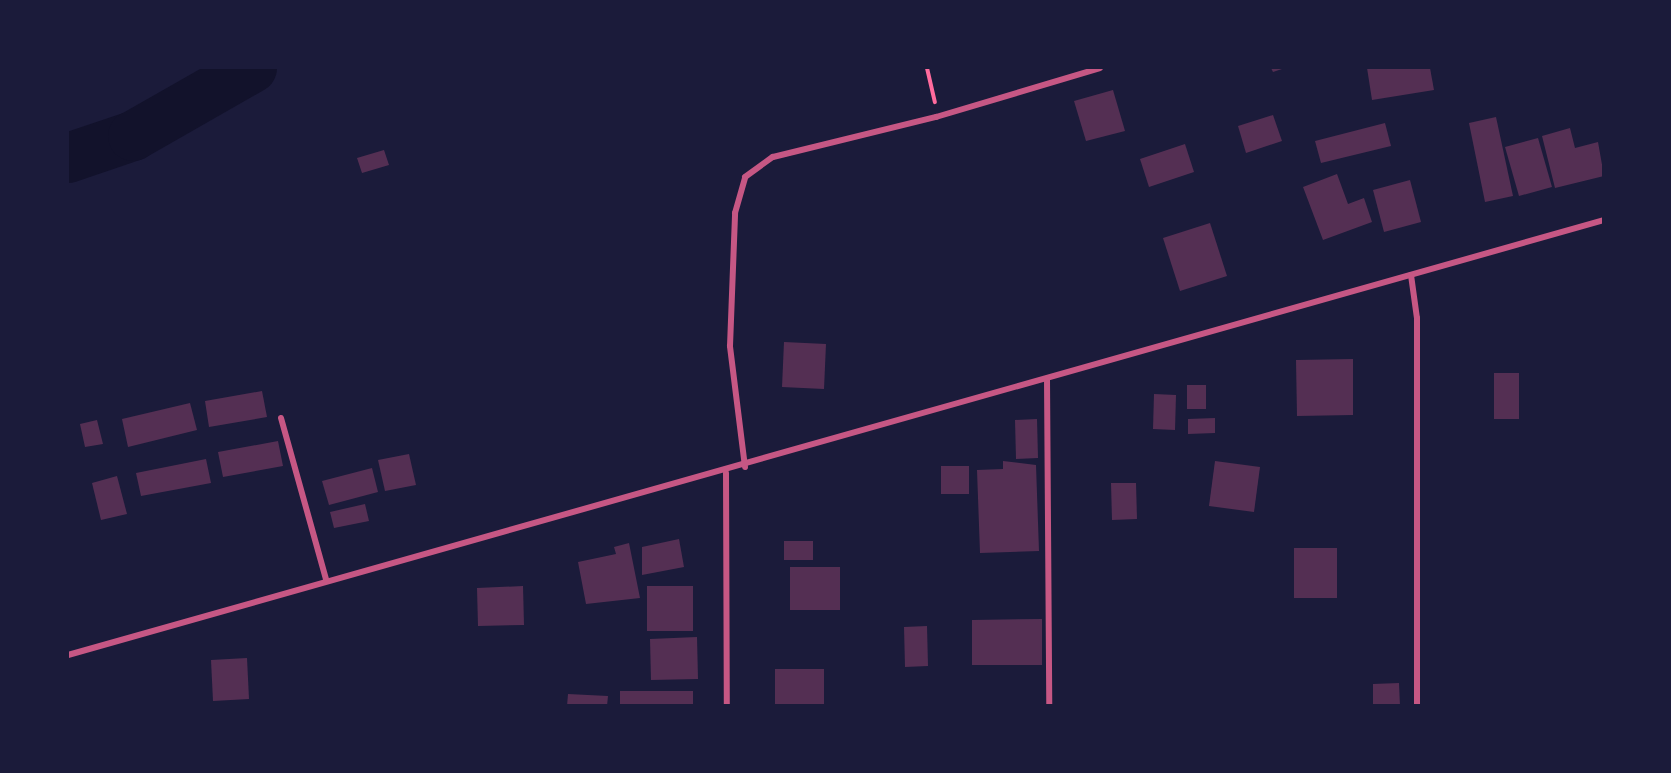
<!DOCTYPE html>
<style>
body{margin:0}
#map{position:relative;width:1671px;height:773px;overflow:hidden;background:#1b1b3a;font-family:Bitter,serif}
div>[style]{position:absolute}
.river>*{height:50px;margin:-25px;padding:0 25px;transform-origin:25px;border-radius:25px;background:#12122b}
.building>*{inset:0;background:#542f53}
.path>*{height:4px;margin:-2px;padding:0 2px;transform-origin:2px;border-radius:2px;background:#ff6b9d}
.minor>*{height:6px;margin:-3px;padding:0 3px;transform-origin:3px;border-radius:3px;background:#c65784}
span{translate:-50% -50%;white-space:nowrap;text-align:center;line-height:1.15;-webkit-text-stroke:4.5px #1b1b3a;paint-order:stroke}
.frame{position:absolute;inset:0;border:69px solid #1b1b3a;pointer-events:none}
</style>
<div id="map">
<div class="river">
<div style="left:68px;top:158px;width:69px;rotate:-18.7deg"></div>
<div style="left:133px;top:136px;width:137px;rotate:-29.7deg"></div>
</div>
<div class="building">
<div style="clip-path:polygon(1271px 68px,1285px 68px,1273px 72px)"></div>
<div style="clip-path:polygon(1367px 68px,1430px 68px,1434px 90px,1372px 100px)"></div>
<div style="clip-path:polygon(1113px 90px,1125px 131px,1086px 141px,1074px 101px)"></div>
<div style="clip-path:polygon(1273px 115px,1282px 141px,1246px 153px,1238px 126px)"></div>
<div style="clip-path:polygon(1496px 117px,1513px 196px,1485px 202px,1469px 123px)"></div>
<div style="clip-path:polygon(1385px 123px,1391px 146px,1321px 163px,1315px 141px)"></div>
<div style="clip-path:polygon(1570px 128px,1575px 148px,1598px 142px,1604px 176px,1555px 188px,1542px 136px)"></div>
<div style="clip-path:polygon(1538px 138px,1552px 187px,1519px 196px,1505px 147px)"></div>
<div style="clip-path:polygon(1185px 144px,1194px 172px,1149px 187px,1140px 159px)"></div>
<div style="clip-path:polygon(384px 150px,389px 165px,362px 173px,357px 158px)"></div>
<div style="clip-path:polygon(1337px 174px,1348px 204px,1364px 198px,1372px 222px,1323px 240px,1303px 187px)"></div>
<div style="clip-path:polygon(1410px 180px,1421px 222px,1384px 232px,1373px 190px)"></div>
<div style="clip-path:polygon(1210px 223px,1227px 276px,1180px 291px,1163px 238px)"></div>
<div style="clip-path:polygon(784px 342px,826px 344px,824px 389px,782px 387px)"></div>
<div style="clip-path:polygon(1353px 359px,1353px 415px,1297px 416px,1296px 360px)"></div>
<div style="clip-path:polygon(1494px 373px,1519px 373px,1519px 419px,1494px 419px)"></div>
<div style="clip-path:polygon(1187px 385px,1206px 385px,1206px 409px,1187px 409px)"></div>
<div style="clip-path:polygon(262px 391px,267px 417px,209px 427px,205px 401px)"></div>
<div style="clip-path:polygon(1154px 394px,1176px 395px,1175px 430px,1153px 429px)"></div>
<div style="clip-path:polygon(190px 403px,197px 430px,128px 447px,122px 419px)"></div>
<div style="clip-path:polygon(1215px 418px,1215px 433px,1188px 434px,1188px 419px)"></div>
<div style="clip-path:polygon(1037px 419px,1038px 458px,1016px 459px,1015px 420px)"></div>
<div style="clip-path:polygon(97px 420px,103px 444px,85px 447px,80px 424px)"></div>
<div style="clip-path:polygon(278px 441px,283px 466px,223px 477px,218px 452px)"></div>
<div style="clip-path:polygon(409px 454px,416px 485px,385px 491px,378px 460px)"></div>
<div style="clip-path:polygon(206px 459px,211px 483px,141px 496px,136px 473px)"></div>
<div style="clip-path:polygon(1003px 461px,1036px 465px,1039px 551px,980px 553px,977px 470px,1003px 469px)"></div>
<div style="clip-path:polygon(1215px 461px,1260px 467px,1254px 512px,1209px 506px)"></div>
<div style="clip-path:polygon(941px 466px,969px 466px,969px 494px,941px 494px)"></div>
<div style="clip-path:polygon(372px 468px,378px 492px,329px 505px,322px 481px)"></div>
<div style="clip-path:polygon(117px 476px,127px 514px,101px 520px,92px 483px)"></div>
<div style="clip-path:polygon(1111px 483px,1136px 483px,1137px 519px,1112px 520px)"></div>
<div style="clip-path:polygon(365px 504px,369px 521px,334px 528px,330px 512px)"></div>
<div style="clip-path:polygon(679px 539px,684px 567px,642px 575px,642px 547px)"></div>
<div style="clip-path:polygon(784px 541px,813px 541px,813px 560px,784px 560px)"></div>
<div style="clip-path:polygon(629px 543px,640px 598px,586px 604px,578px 562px,616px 554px,614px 547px)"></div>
<div style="clip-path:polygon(1294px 548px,1337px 548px,1337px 598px,1294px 598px)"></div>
<div style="clip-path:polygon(790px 567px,840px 567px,840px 610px,790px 610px)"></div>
<div style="clip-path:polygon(523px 586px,524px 625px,478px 626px,477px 588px)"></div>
<div style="clip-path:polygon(647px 586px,693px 586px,693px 631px,647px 631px)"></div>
<div style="clip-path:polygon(1042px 619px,1042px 665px,972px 665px,972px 620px)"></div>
<div style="clip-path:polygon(927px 626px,928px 666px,905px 667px,904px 627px)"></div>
<div style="clip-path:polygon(697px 637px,698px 679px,651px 680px,650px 639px)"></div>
<div style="clip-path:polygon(247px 658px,249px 699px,213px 701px,211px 660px)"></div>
<div style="clip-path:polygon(775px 669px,824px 669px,824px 706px,775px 706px)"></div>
<div style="clip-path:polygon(1399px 683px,1400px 706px,1373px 706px,1373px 684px)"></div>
<div style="clip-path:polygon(620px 691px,693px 691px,693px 706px,620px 706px)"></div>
<div style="clip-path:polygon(568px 694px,608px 696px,607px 706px,567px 706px)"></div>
</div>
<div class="path">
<div style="left:927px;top:68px;width:35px;rotate:77deg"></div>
</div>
<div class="minor">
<div style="left:1411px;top:275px;width:43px;rotate:82.1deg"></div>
<div style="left:1417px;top:318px;width:388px;rotate:90deg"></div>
<div style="left:1047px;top:379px;width:327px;rotate:89.6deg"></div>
<div style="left:281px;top:418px;width:167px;rotate:74.4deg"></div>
<div style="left:745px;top:467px;width:122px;rotate:-97.1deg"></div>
<div style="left:730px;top:346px;width:133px;rotate:-87.8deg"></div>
<div style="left:735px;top:213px;width:37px;rotate:-74deg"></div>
<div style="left:745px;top:177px;width:34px;rotate:-36deg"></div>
<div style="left:773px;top:157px;width:168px;rotate:-13.8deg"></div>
<div style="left:936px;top:117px;width:171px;rotate:-16.6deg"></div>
<div style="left:726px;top:473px;width:233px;rotate:89.8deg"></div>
<div style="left:68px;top:655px;width:1596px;rotate:-15.81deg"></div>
</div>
<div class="frame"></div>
</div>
